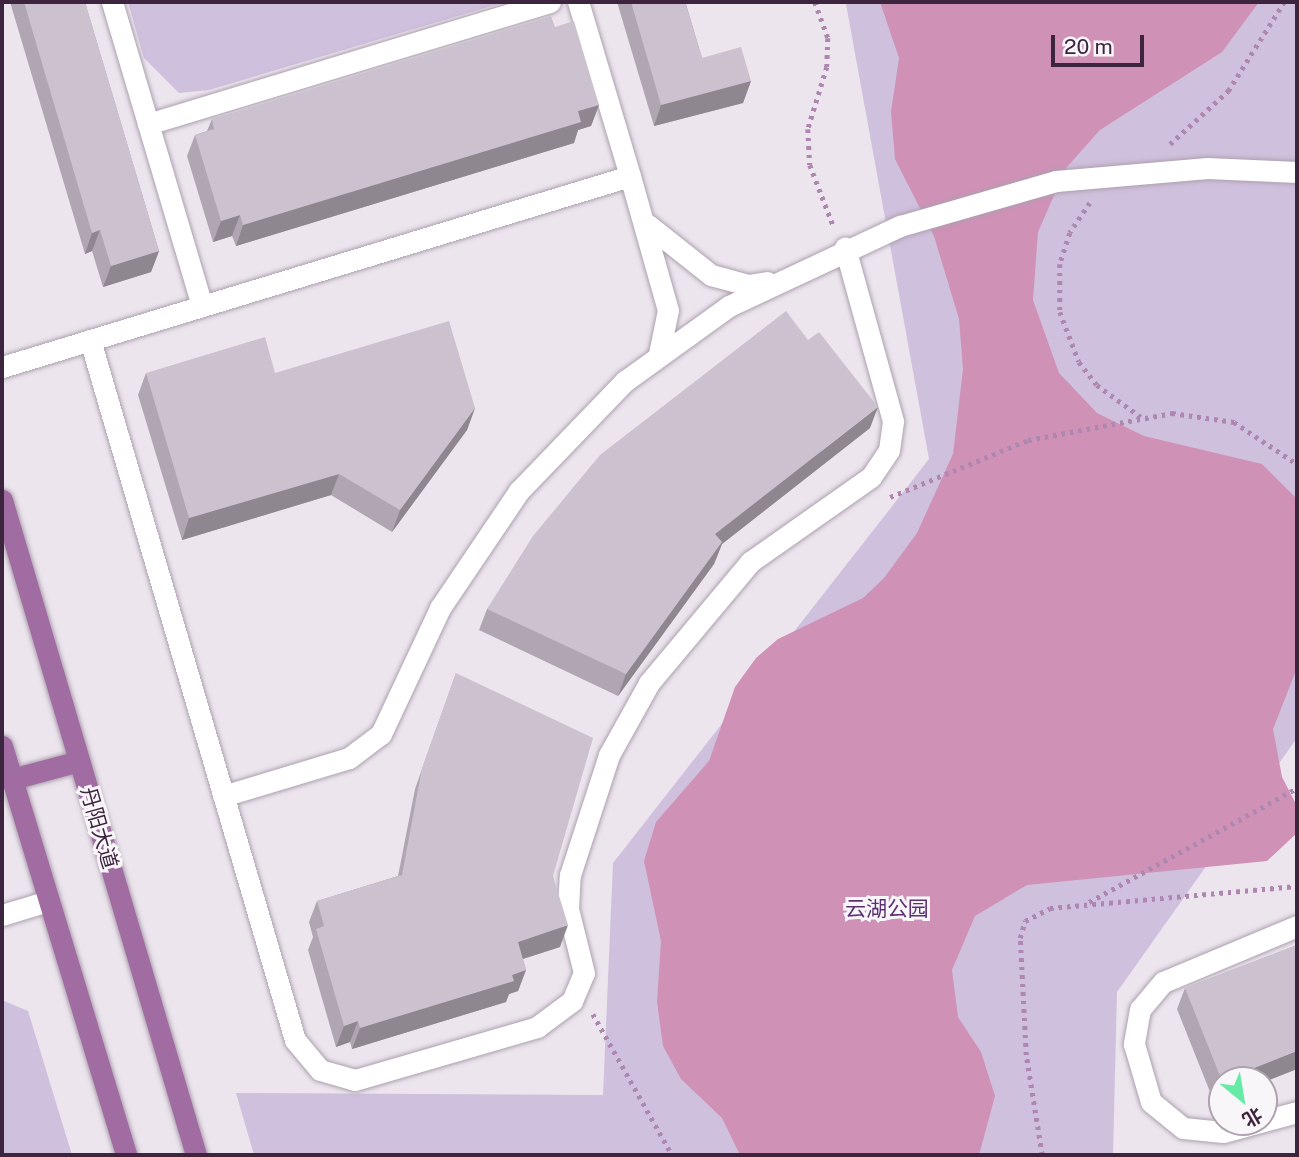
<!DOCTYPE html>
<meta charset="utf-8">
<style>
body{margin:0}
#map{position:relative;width:1299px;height:1157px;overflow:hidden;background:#ece5ee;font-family:"Public Sans","Noto Sans SC",sans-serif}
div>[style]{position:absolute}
.green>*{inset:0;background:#cfc0dd}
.water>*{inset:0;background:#d091b7}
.path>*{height:4.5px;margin-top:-2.25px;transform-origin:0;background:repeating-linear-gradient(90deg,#ad87b0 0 3.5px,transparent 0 8.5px)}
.roads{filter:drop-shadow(0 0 2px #ada0af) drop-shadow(0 0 2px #ada0af)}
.minor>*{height:21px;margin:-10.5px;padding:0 10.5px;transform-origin:10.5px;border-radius:10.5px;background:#fff}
.major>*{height:21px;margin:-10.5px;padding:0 10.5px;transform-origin:10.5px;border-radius:10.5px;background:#a06ca1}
.wall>*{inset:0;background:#afa6b1}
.shaded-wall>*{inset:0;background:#8f8790}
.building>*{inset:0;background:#ccc1ce}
span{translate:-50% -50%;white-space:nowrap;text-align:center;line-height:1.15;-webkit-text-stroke:6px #f9f6fa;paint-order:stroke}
.street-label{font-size:21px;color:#3e253f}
.park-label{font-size:21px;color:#5b3174}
.frame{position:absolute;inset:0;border:4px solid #3e253f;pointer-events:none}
.north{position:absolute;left:1208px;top:1066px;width:70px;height:70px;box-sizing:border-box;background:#f9f6fa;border:2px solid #aea2af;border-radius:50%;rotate:150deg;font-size:19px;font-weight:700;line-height:28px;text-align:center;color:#3e253f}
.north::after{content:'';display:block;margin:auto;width:24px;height:32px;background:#66eba6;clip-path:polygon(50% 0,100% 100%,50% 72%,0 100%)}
.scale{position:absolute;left:1051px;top:35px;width:93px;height:32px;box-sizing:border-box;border:4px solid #3e253f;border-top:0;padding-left:9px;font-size:21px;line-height:24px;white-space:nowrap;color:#3e253f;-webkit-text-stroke:5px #f9f6fa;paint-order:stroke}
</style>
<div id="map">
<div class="green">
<div style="clip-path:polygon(128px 2px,505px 2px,209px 90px,179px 93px,144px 58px)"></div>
<div style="clip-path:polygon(839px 2px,1297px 2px,1297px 738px,1117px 992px,1113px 1155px,254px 1155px,236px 1093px,603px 1095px,613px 863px,929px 459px,846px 4px)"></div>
<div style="clip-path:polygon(2px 1000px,28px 1011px,72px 1155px,2px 1155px)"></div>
</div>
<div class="water">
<div style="clip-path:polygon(880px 2px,1259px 2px,1222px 52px,1100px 130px,1066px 168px,1038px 232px,1033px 300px,1059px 373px,1097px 413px,1144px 436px,1262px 464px,1297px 499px,1297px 668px,1273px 729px,1282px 777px,1297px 806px,1297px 833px,1267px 861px,1027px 885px,975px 916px,952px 970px,958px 1017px,981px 1052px,995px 1096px,979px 1155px,740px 1155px,722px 1118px,681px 1079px,663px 1046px,657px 1002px,661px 941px,644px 861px,656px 822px,709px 761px,735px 687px,756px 658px,778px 639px,863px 598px,884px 578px,917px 533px,953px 454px,963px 369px,959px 319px,934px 236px,895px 159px,891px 112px,899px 58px)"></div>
</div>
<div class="path">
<div style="left:815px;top:2px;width:38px;rotate:70deg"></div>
<div style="left:828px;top:38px;width:29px;rotate:92deg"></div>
<div style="left:827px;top:67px;width:65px;rotate:107deg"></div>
<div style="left:808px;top:129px;width:36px;rotate:87deg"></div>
<div style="left:810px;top:165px;width:64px;rotate:69deg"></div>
<div style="left:1170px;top:144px;width:79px;rotate:-42.4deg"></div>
<div style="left:1228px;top:91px;width:105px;rotate:-57.8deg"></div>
<div style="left:1090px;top:203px;width:36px;rotate:124deg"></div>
<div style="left:1070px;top:233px;width:33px;rotate:108deg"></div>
<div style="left:1060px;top:264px;width:48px;rotate:90deg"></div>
<div style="left:1060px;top:312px;width:53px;rotate:69.2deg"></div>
<div style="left:1079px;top:362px;width:29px;rotate:52deg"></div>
<div style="left:1097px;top:385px;width:54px;rotate:36deg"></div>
<div style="left:890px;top:497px;width:149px;rotate:-22.4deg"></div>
<div style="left:1028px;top:440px;width:147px;rotate:-10.6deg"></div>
<div style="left:1172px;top:413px;width:63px;rotate:8.3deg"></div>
<div style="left:1234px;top:422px;width:76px;rotate:33.7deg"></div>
<div style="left:1089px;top:902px;width:237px;rotate:-28.7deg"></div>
<div style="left:593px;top:1014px;width:162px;rotate:60.7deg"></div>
<div style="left:1042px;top:1155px;width:101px;rotate:-99.1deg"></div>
<div style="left:1026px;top:1055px;width:117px;rotate:-92.9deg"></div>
<div style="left:1020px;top:938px;width:18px;rotate:-74deg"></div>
<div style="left:1025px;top:921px;width:28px;rotate:-27deg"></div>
<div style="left:1050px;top:908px;width:248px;rotate:-5.1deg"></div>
</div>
<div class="roads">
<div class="minor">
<div style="left:112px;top:2px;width:317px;rotate:73.5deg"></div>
<div style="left:148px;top:124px;width:420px;rotate:-16.9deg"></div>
<div style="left:630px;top:176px;width:139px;rotate:74.2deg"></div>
<div style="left:668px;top:310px;width:45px;rotate:101.6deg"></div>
<div style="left:648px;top:225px;width:80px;rotate:38.4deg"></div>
<div style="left:711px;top:275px;width:38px;rotate:15deg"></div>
<div style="left:748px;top:285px;width:19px;rotate:-9deg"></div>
<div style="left:90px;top:340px;width:729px;rotate:73.68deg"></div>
<div style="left:295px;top:1040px;width:39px;rotate:50deg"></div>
<div style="left:320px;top:1070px;width:36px;rotate:16deg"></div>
<div style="left:355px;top:1080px;width:190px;rotate:-16.2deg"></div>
<div style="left:537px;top:1027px;width:44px;rotate:-36.6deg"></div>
<div style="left:572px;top:1001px;width:30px;rotate:-67deg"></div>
<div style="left:584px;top:973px;width:66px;rotate:-104deg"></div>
<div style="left:568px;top:909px;width:34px;rotate:-87deg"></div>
<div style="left:570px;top:875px;width:126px;rotate:-72deg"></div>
<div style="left:609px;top:755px;width:82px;rotate:-60.9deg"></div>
<div style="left:649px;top:683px;width:158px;rotate:-50.1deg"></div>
<div style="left:750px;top:562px;width:148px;rotate:-35.1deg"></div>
<div style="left:871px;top:477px;width:32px;rotate:-56deg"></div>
<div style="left:889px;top:450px;width:29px;rotate:-82deg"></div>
<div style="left:893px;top:421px;width:180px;rotate:-105.5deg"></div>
<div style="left:2px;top:367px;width:656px;rotate:-16.92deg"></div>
<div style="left:630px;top:176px;width:182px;rotate:-106.6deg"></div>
<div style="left:223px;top:796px;width:132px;rotate:-16.8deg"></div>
<div style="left:349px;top:758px;width:40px;rotate:-37deg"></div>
<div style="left:381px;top:734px;width:139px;rotate:-64.9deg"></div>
<div style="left:440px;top:608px;width:141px;rotate:-56deg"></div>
<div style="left:519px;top:491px;width:153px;rotate:-46.1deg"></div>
<div style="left:625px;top:381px;width:128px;rotate:-35.8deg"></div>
<div style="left:729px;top:306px;width:189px;rotate:-25.1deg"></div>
<div style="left:900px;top:226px;width:162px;rotate:-16.1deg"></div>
<div style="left:1056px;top:181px;width:152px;rotate:-4.9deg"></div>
<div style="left:1207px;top:168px;width:90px;rotate:2.5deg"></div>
<div style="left:2px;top:915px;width:48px;rotate:-16.9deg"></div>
<div style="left:1297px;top:926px;width:145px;rotate:157.3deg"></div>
<div style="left:1163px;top:982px;width:35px;rotate:130deg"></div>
<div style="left:1140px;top:1009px;width:36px;rotate:100deg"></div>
<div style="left:1134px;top:1044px;width:60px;rotate:73.7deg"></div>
<div style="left:1151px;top:1102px;width:41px;rotate:39.1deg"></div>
<div style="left:1183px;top:1128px;width:40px;rotate:5.7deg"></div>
<div style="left:1223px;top:1132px;width:77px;rotate:-15.1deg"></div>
</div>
<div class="major">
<div style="left:2px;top:500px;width:683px;rotate:73.5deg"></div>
<div style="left:2px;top:746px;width:427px;rotate:73.1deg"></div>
<div style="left:12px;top:779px;width:69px;rotate:-15deg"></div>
</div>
</div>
<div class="wall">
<div style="clip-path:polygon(10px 2px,85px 2px,159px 251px,151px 272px,103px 287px,92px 251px,85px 254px)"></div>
<div style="clip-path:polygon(617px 2px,693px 2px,686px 4px,702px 58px,751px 81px,743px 103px,654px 126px)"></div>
<div style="clip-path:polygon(555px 27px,599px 105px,591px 126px,578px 130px,574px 143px,236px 246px,232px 236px,213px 242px,187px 156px,195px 135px,207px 131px,212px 119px)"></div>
<div style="clip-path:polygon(146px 373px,275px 373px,475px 408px,467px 430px,392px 532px,331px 495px,182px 540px,138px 395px)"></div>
<div style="clip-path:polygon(870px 428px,722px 544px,714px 564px,618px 696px,479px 630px,487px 609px)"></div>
<div style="clip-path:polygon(456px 673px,553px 876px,560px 947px,523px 959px,526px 970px,518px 991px,509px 994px,506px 1002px,352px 1049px,350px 1042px,336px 1047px,308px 950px,313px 937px,309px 922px,317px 901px,398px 876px,415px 789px)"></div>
<div style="clip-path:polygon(1297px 945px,1297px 1069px,1264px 1082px,1222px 1080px,1222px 1099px,1214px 1102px,1177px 1009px,1185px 988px)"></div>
</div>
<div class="shaded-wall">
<div style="clip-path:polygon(751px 81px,743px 103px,654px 126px,661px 105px)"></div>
<div style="clip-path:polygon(599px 105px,591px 126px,578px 130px,574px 143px,236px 246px,243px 225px,578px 111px)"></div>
<div style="clip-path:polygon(240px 215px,232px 236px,213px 242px,221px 221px)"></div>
<div style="clip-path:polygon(100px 230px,92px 251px,85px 254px,92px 233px)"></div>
<div style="clip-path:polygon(159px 251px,151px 272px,103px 287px,111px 266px)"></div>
<div style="clip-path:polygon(878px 407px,870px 428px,722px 544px,714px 564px,618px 696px,626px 674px,715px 534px)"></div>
<div style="clip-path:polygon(475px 408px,467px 430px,392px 532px,400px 510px)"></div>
<div style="clip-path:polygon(339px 474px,331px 495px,182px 540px,189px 518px)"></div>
<div style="clip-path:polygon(568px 925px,560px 947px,510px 963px,518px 942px)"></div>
<div style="clip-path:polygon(526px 970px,518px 991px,509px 994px,506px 1002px,352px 1049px,360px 1028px)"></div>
<div style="clip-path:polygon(358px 1021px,350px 1042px,336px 1047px,344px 1026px)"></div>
<div style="clip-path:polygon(1297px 1051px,1297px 1069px,1264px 1082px,1264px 1080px,1224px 1080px)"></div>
<div style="clip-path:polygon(1222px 1081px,1222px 1099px,1214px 1102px)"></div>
</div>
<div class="building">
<div style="clip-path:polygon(24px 2px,85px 2px,159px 251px,111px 266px,100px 230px,92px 233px)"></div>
<div style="clip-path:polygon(631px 2px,685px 2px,702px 58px,741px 47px,751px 81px,661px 105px)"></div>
<div style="clip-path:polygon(551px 16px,555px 27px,574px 21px,599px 105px,578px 111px,581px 122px,243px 225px,240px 215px,221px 221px,195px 135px,214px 129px,212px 119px)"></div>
<div style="clip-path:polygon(786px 311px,808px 340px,819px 332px,878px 407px,715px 534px,722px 542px,626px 674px,487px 609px,533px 536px,600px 455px)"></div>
<div style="clip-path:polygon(449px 321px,475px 408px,400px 510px,339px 474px,189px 518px,146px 373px,265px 337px,275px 373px)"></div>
<div style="clip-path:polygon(456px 673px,593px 738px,553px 876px,568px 925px,518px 942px,526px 970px,512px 975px,514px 981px,360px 1028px,358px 1021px,344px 1026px,316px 929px,324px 926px,317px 901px,402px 875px,422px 768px)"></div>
<div style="clip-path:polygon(1297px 945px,1297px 1051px,1224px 1080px,1222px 1080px,1222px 1081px,1185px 988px)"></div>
</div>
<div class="street-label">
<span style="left:99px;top:828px;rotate:74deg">丹阳大道</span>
</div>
<div class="park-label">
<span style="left:887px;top:909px">云湖公园</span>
</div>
<div class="frame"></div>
<div class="north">北</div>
<div class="scale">20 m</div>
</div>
